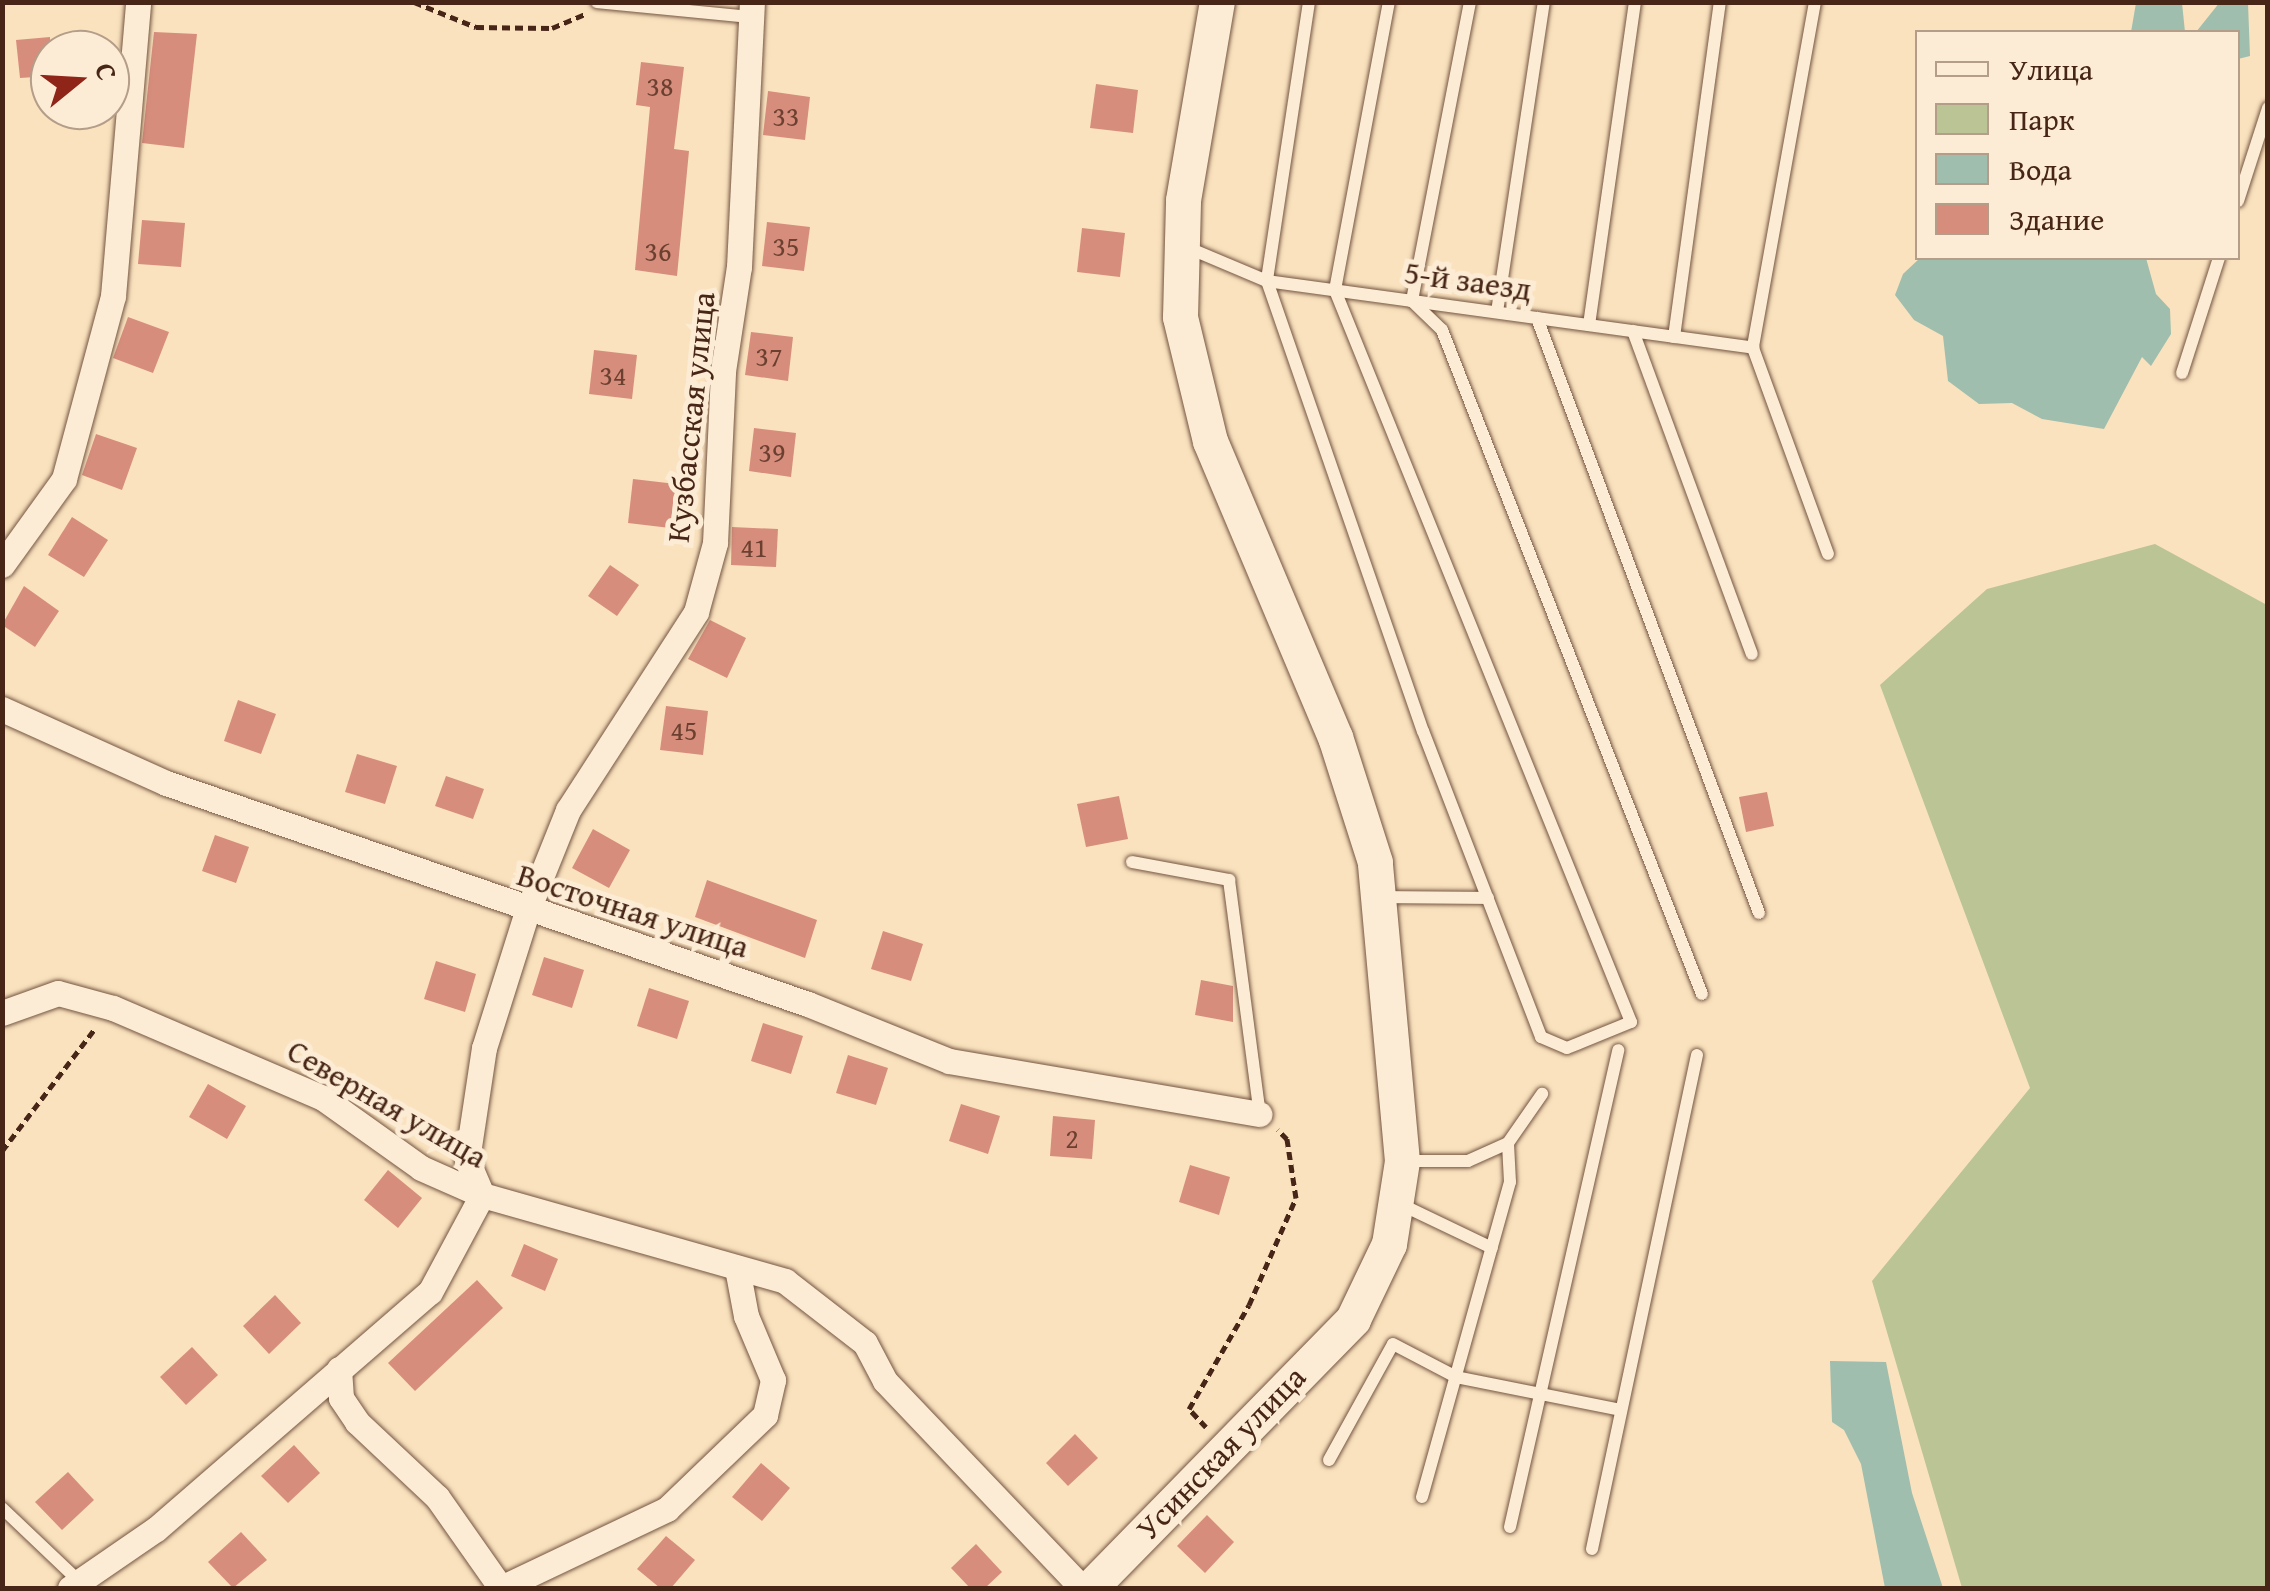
<!DOCTYPE html>
<meta charset="utf-8">
<style>
body{margin:0}
#map{position:relative;width:2270px;height:1591px;overflow:hidden;background:#fae2be;font-family:"Gentium Book Plus",serif}
div>[style]{position:absolute}
.green>*{inset:0;background:#bbc494}
.water>*{inset:0;background:#9fbead}
.building>*{inset:0;background:#d78d7c}
.path>*{height:5px;margin-top:-2.5px;transform-origin:0;background:repeating-linear-gradient(90deg,#472617 0 8px,transparent 0 13px)}
.roads{filter:drop-shadow(0 0 2px #745541) drop-shadow(0 0 2px #745541)}
.lane>*{height:12px;margin:-6px;padding:0 6px;transform-origin:6px;border-radius:6px;background:#fcecd5}
.street>*{height:25px;margin:-12.5px;padding:0 12.5px;transform-origin:12.5px;border-radius:12.5px;background:#fcecd5}
.secondary>*{height:35px;margin:-17.5px;padding:0 17.5px;transform-origin:17.5px;border-radius:17.5px;background:#fcecd5}
span{translate:-50% -50%;white-space:nowrap;text-align:center;line-height:1.15;-webkit-text-stroke:10px #fcecd5;paint-order:stroke}
.number-label{font-size:28px;color:#6b4030}
.number-label span{-webkit-text-stroke-width:0}
.street-label{font-size:32px;color:#472617}
.frame{position:absolute;inset:0;border:5px solid #472617;pointer-events:none}
.legend{position:absolute;left:1915px;top:30px;width:325px;height:230px;box-sizing:border-box;background:#fcecd5;border:2px solid #b49d89;margin:0;padding:12px 18px;list-style:none;font-size:30px;color:#472617}
.legend li{display:flex;align-items:center;gap:20px;height:50px}
.legend b{width:50px;border:2px solid #b49d89}
.north{position:absolute;left:30px;top:30px;width:100px;height:100px;box-sizing:border-box;background:#fcecd5;border:2px solid #b49d89;border-radius:50%;rotate:72deg;font-size:28px;font-weight:700;line-height:40px;text-align:center;color:#472617}
.north::after{content:'';display:block;margin:auto;width:35px;height:45px;background:#8f2418;clip-path:polygon(50% 0,100% 100%,50% 72%,0 100%)}
</style>
<div id="map">
<div class="green">
<div style="clip-path:polygon(2155px 544px,2267px 605px,2267px 1588px,1962px 1588px,1872px 1281px,2030px 1088px,1880px 685px,1987px 589px)"></div>
</div>
<div class="water">
<div style="clip-path:polygon(2220px 2px,2248px 3px,2250px 56px,2238px 59px,2238px 32px,2196px 32px)"></div>
<div style="clip-path:polygon(2136px 3px,2182px 3px,2185px 32px,2131px 32px)"></div>
<div style="clip-path:polygon(1920px 258px,2146px 258px,2156px 294px,2170px 309px,2171px 334px,2151px 366px,2142px 357px,2104px 429px,2042px 419px,2012px 403px,1979px 404px,1948px 381px,1943px 336px,1914px 320px,1895px 295px,1903px 274px)"></div>
<div style="clip-path:polygon(1830px 1361px,1886px 1362px,1912px 1493px,1943px 1588px,1885px 1588px,1861px 1464px,1844px 1430px,1832px 1422px)"></div>
</div>
<div class="building">
<div style="clip-path:polygon(154px 32px,197px 34px,184px 148px,142px 143px)"></div>
<div style="clip-path:polygon(50px 37px,50px 76px,20px 78px,16px 40px)"></div>
<div style="clip-path:polygon(641px 62px,684px 67px,674px 149px,689px 151px,677px 276px,635px 270px,650px 107px,636px 105px)"></div>
<div style="clip-path:polygon(1096px 84px,1138px 90px,1133px 133px,1090px 128px)"></div>
<div style="clip-path:polygon(768px 91px,810px 97px,805px 140px,763px 135px)"></div>
<div style="clip-path:polygon(142px 220px,185px 223px,181px 267px,138px 264px)"></div>
<div style="clip-path:polygon(767px 222px,810px 227px,804px 271px,762px 266px)"></div>
<div style="clip-path:polygon(1082px 228px,1125px 233px,1120px 277px,1077px 272px)"></div>
<div style="clip-path:polygon(128px 317px,169px 332px,153px 373px,113px 358px)"></div>
<div style="clip-path:polygon(751px 332px,793px 337px,788px 381px,745px 375px)"></div>
<div style="clip-path:polygon(594px 350px,637px 355px,632px 399px,589px 394px)"></div>
<div style="clip-path:polygon(754px 428px,796px 433px,791px 477px,749px 471px)"></div>
<div style="clip-path:polygon(96px 434px,137px 448px,122px 490px,82px 475px)"></div>
<div style="clip-path:polygon(633px 479px,676px 484px,670px 528px,628px 523px)"></div>
<div style="clip-path:polygon(72px 517px,108px 540px,84px 577px,48px 555px)"></div>
<div style="clip-path:polygon(732px 527px,778px 529px,776px 567px,731px 565px)"></div>
<div style="clip-path:polygon(610px 565px,639px 585px,617px 616px,588px 596px)"></div>
<div style="clip-path:polygon(24px 586px,59px 611px,35px 647px,2px 625px)"></div>
<div style="clip-path:polygon(710px 620px,746px 638px,727px 678px,688px 659px)"></div>
<div style="clip-path:polygon(238px 700px,276px 714px,261px 754px,224px 741px)"></div>
<div style="clip-path:polygon(666px 706px,708px 711px,703px 755px,660px 750px)"></div>
<div style="clip-path:polygon(357px 754px,397px 766px,385px 804px,345px 792px)"></div>
<div style="clip-path:polygon(446px 776px,484px 789px,473px 819px,435px 806px)"></div>
<div style="clip-path:polygon(1767px 792px,1774px 826px,1746px 832px,1739px 797px)"></div>
<div style="clip-path:polygon(1119px 796px,1128px 839px,1086px 847px,1077px 804px)"></div>
<div style="clip-path:polygon(593px 829px,630px 850px,609px 888px,572px 868px)"></div>
<div style="clip-path:polygon(215px 835px,249px 847px,236px 883px,202px 871px)"></div>
<div style="clip-path:polygon(707px 880px,817px 920px,805px 958px,695px 917px)"></div>
<div style="clip-path:polygon(883px 931px,923px 944px,911px 981px,871px 969px)"></div>
<div style="clip-path:polygon(544px 957px,584px 970px,572px 1008px,532px 995px)"></div>
<div style="clip-path:polygon(436px 961px,476px 974px,465px 1012px,424px 999px)"></div>
<div style="clip-path:polygon(1201px 980px,1233px 986px,1233px 1022px,1195px 1015px)"></div>
<div style="clip-path:polygon(649px 988px,689px 1001px,677px 1039px,637px 1026px)"></div>
<div style="clip-path:polygon(763px 1023px,803px 1036px,791px 1074px,751px 1061px)"></div>
<div style="clip-path:polygon(848px 1055px,888px 1068px,876px 1105px,836px 1093px)"></div>
<div style="clip-path:polygon(208px 1084px,246px 1106px,227px 1139px,189px 1117px)"></div>
<div style="clip-path:polygon(961px 1104px,1000px 1116px,988px 1154px,949px 1141px)"></div>
<div style="clip-path:polygon(1053px 1116px,1095px 1120px,1092px 1159px,1050px 1156px)"></div>
<div style="clip-path:polygon(1190px 1165px,1230px 1177px,1219px 1215px,1179px 1202px)"></div>
<div style="clip-path:polygon(388px 1170px,422px 1198px,398px 1228px,364px 1200px)"></div>
<div style="clip-path:polygon(524px 1244px,558px 1259px,545px 1291px,511px 1276px)"></div>
<div style="clip-path:polygon(477px 1280px,503px 1308px,415px 1391px,388px 1363px)"></div>
<div style="clip-path:polygon(275px 1295px,301px 1323px,269px 1354px,243px 1326px)"></div>
<div style="clip-path:polygon(192px 1347px,218px 1375px,186px 1405px,160px 1377px)"></div>
<div style="clip-path:polygon(1075px 1434px,1098px 1458px,1068px 1486px,1046px 1463px)"></div>
<div style="clip-path:polygon(294px 1445px,320px 1473px,288px 1503px,261px 1476px)"></div>
<div style="clip-path:polygon(761px 1463px,790px 1488px,762px 1521px,732px 1497px)"></div>
<div style="clip-path:polygon(68px 1472px,94px 1500px,62px 1530px,35px 1502px)"></div>
<div style="clip-path:polygon(1207px 1515px,1234px 1542px,1205px 1573px,1177px 1546px)"></div>
<div style="clip-path:polygon(241px 1532px,267px 1560px,233px 1588px,208px 1562px)"></div>
<div style="clip-path:polygon(666px 1536px,695px 1560px,671px 1588px,660px 1588px,637px 1569px)"></div>
<div style="clip-path:polygon(976px 1544px,1002px 1572px,985px 1588px,970px 1588px,951px 1568px)"></div>
</div>
<div class="path">
<div style="left:414px;top:2px;width:67px;rotate:22deg"></div>
<div style="left:476px;top:27px;width:76px;rotate:0.8deg"></div>
<div style="left:552px;top:28px;width:36px;rotate:-23deg"></div>
<div style="left:2px;top:1151px;width:152px;rotate:-52.8deg"></div>
<div style="left:1206px;top:1427px;width:25px;rotate:-133deg"></div>
<div style="left:1189px;top:1409px;width:120px;rotate:-60deg"></div>
<div style="left:1249px;top:1305px;width:117px;rotate:-66.3deg"></div>
<div style="left:1296px;top:1198px;width:60px;rotate:-98.7deg"></div>
<div style="left:1287px;top:1139px;width:13px;rotate:-135deg"></div>
</div>
<div class="roads">
<div class="lane">
<div style="left:597px;top:2px;width:153px;rotate:5.6deg"></div>
<div style="left:1309px;top:2px;width:282px;rotate:98.6deg"></div>
<div style="left:1267px;top:281px;width:476px;rotate:70.9deg"></div>
<div style="left:1423px;top:731px;width:328px;rotate:68.9deg"></div>
<div style="left:1541px;top:1037px;width:28px;rotate:23deg"></div>
<div style="left:1567px;top:1048px;width:69px;rotate:-22.1deg"></div>
<div style="left:1631px;top:1022px;width:790px;rotate:-112.02deg"></div>
<div style="left:1335px;top:290px;width:293px;rotate:-79.4deg"></div>
<div style="left:1470px;top:2px;width:305px;rotate:101deg"></div>
<div style="left:1412px;top:301px;width:42px;rotate:44deg"></div>
<div style="left:1442px;top:330px;width:713px;rotate:68.62deg"></div>
<div style="left:1815px;top:2px;width:352px;rotate:100.2deg"></div>
<div style="left:1753px;top:348px;width:219px;rotate:70deg"></div>
<div style="left:2238px;top:201px;width:98px;rotate:-72.1deg"></div>
<div style="left:1184px;top:246px;width:90px;rotate:22.9deg"></div>
<div style="left:1267px;top:281px;width:491px;rotate:7.8deg"></div>
<div style="left:1497px;top:312px;width:314px;rotate:-81.4deg"></div>
<div style="left:1537px;top:318px;width:635px;rotate:69.54deg"></div>
<div style="left:1589px;top:325px;width:326px;rotate:-81.9deg"></div>
<div style="left:1633px;top:331px;width:344px;rotate:69.8deg"></div>
<div style="left:1674px;top:337px;width:338px;rotate:-82.2deg"></div>
<div style="left:2182px;top:373px;width:121px;rotate:-72.2deg"></div>
<div style="left:1132px;top:862px;width:99px;rotate:10.5deg"></div>
<div style="left:1229px;top:880px;width:236px;rotate:82.5deg"></div>
<div style="left:1381px;top:897px;width:107px;rotate:0.5deg"></div>
<div style="left:1405px;top:1161px;width:63px"></div>
<div style="left:1468px;top:1161px;width:44px;rotate:-24.2deg"></div>
<div style="left:1508px;top:1143px;width:60px;rotate:-55.2deg"></div>
<div style="left:1398px;top:1203px;width:104px;rotate:25.6deg"></div>
<div style="left:1329px;top:1460px;width:132px;rotate:-61.1deg"></div>
<div style="left:1393px;top:1344px;width:71px;rotate:27.6deg"></div>
<div style="left:1456px;top:1377px;width:168px;rotate:11.3deg"></div>
<div style="left:1422px;top:1497px;width:327px;rotate:-74.4deg"></div>
<div style="left:1510px;top:1182px;width:39px;rotate:-93deg"></div>
<div style="left:2px;top:1508px;width:105px;rotate:43.5deg"></div>
<div style="left:1510px;top:1527px;width:489px;rotate:-77.2deg"></div>
<div style="left:1592px;top:1549px;width:505px;rotate:-78deg"></div>
</div>
<div class="street">
<div style="left:2px;top:565px;width:106px;rotate:-54.2deg"></div>
<div style="left:64px;top:479px;width:189px;rotate:-75deg"></div>
<div style="left:113px;top:296px;width:295px;rotate:-85.1deg"></div>
<div style="left:2px;top:709px;width:180px;rotate:24.3deg"></div>
<div style="left:166px;top:783px;width:679px;rotate:19deg"></div>
<div style="left:808px;top:1004px;width:152px;rotate:22deg"></div>
<div style="left:949px;top:1061px;width:315px;rotate:9.7deg"></div>
<div style="left:2px;top:1013px;width:59px;rotate:-19.7deg"></div>
<div style="left:58px;top:993px;width:57px;rotate:15.3deg"></div>
<div style="left:113px;top:1008px;width:228px;rotate:23.2deg"></div>
<div style="left:323px;top:1098px;width:120px;rotate:35.5deg"></div>
<div style="left:421px;top:1168px;width:67px;rotate:23.9deg"></div>
<div style="left:482px;top:1195px;width:315px;rotate:15.8deg"></div>
<div style="left:785px;top:1281px;width:101px;rotate:37.8deg"></div>
<div style="left:865px;top:1343px;width:43px;rotate:62.2deg"></div>
<div style="left:885px;top:1381px;width:286px;rotate:46.4deg"></div>
<div style="left:482px;top:1195px;width:38px;rotate:-113deg"></div>
<div style="left:467px;top:1160px;width:113px;rotate:-81.4deg"></div>
<div style="left:484px;top:1048px;width:143px;rotate:-72.5deg"></div>
<div style="left:527px;top:912px;width:110px;rotate:-68.1deg"></div>
<div style="left:568px;top:810px;width:236px;rotate:-57.1deg"></div>
<div style="left:696px;top:612px;width:72px;rotate:-74.6deg"></div>
<div style="left:715px;top:543px;width:172px;rotate:-87.3deg"></div>
<div style="left:723px;top:371px;width:105px;rotate:-81.3deg"></div>
<div style="left:739px;top:267px;width:265px;rotate:-87.2deg"></div>
<div style="left:339px;top:1369px;width:29px;rotate:86deg"></div>
<div style="left:341px;top:1398px;width:29px;rotate:56deg"></div>
<div style="left:357px;top:1422px;width:110px;rotate:43.2deg"></div>
<div style="left:437px;top:1497px;width:111px;rotate:54.9deg"></div>
<div style="left:501px;top:1588px;width:184px;rotate:-25.4deg"></div>
<div style="left:667px;top:1509px;width:136px;rotate:-43.8deg"></div>
<div style="left:765px;top:1415px;width:36px;rotate:-77deg"></div>
<div style="left:773px;top:1380px;width:69px;rotate:-112.9deg"></div>
<div style="left:746px;top:1316px;width:49px;rotate:-100.6deg"></div>
<div style="left:70px;top:1588px;width:104px;rotate:-34.5deg"></div>
<div style="left:156px;top:1529px;width:362px;rotate:-40.9deg"></div>
<div style="left:430px;top:1292px;width:110px;rotate:-61.8deg"></div>
</div>
<div class="secondary">
<div style="left:1090px;top:1588px;width:376px;rotate:-45.6deg"></div>
<div style="left:1353px;top:1319px;width:83px;rotate:-64.4deg"></div>
<div style="left:1389px;top:1244px;width:84px;rotate:-81.1deg"></div>
<div style="left:1402px;top:1161px;width:300px;rotate:-95.2deg"></div>
<div style="left:1375px;top:862px;width:131px;rotate:-107.7deg"></div>
<div style="left:1335px;top:737px;width:321px;rotate:-112.9deg"></div>
<div style="left:1210px;top:441px;width:128px;rotate:-103.6deg"></div>
<div style="left:1180px;top:317px;width:117px;rotate:-88.5deg"></div>
<div style="left:1183px;top:200px;width:201px;rotate:-80.3deg"></div>
</div>
</div>
<div class="number-label">
<span style="left:660px;top:86px">38</span>
<span style="left:786px;top:116px">33</span>
<span style="left:786px;top:246px">35</span>
<span style="left:658px;top:251px">36</span>
<span style="left:769px;top:356px">37</span>
<span style="left:613px;top:375px">34</span>
<span style="left:772px;top:452px">39</span>
<span style="left:754px;top:547px">41</span>
<span style="left:684px;top:730px">45</span>
<span style="left:1072px;top:1138px">2</span>
</div>
<div class="street-label">
<span style="left:1468px;top:281px;rotate:8deg">5-й заезд</span>
<span style="left:691px;top:417px;rotate:-84deg">Кузбасская улица</span>
<span style="left:633px;top:911px;rotate:18deg">Восточная улица</span>
<span style="left:387px;top:1104px;rotate:30deg">Северная улица</span>
<span style="left:1221px;top:1453px;rotate:-46deg">Усинская улица</span>
</div>
<div class="frame"></div>
<ul class="legend">
<li><b style="height:12px;background:#fcecd5"></b>Улица</li>
<li><b style="height:28px;background:#bbc494"></b>Парк</li>
<li><b style="height:28px;background:#9fbead"></b>Вода</li>
<li><b style="height:28px;background:#d78d7c"></b>Здание</li>
</ul>
<div class="north">С</div>
</div>
